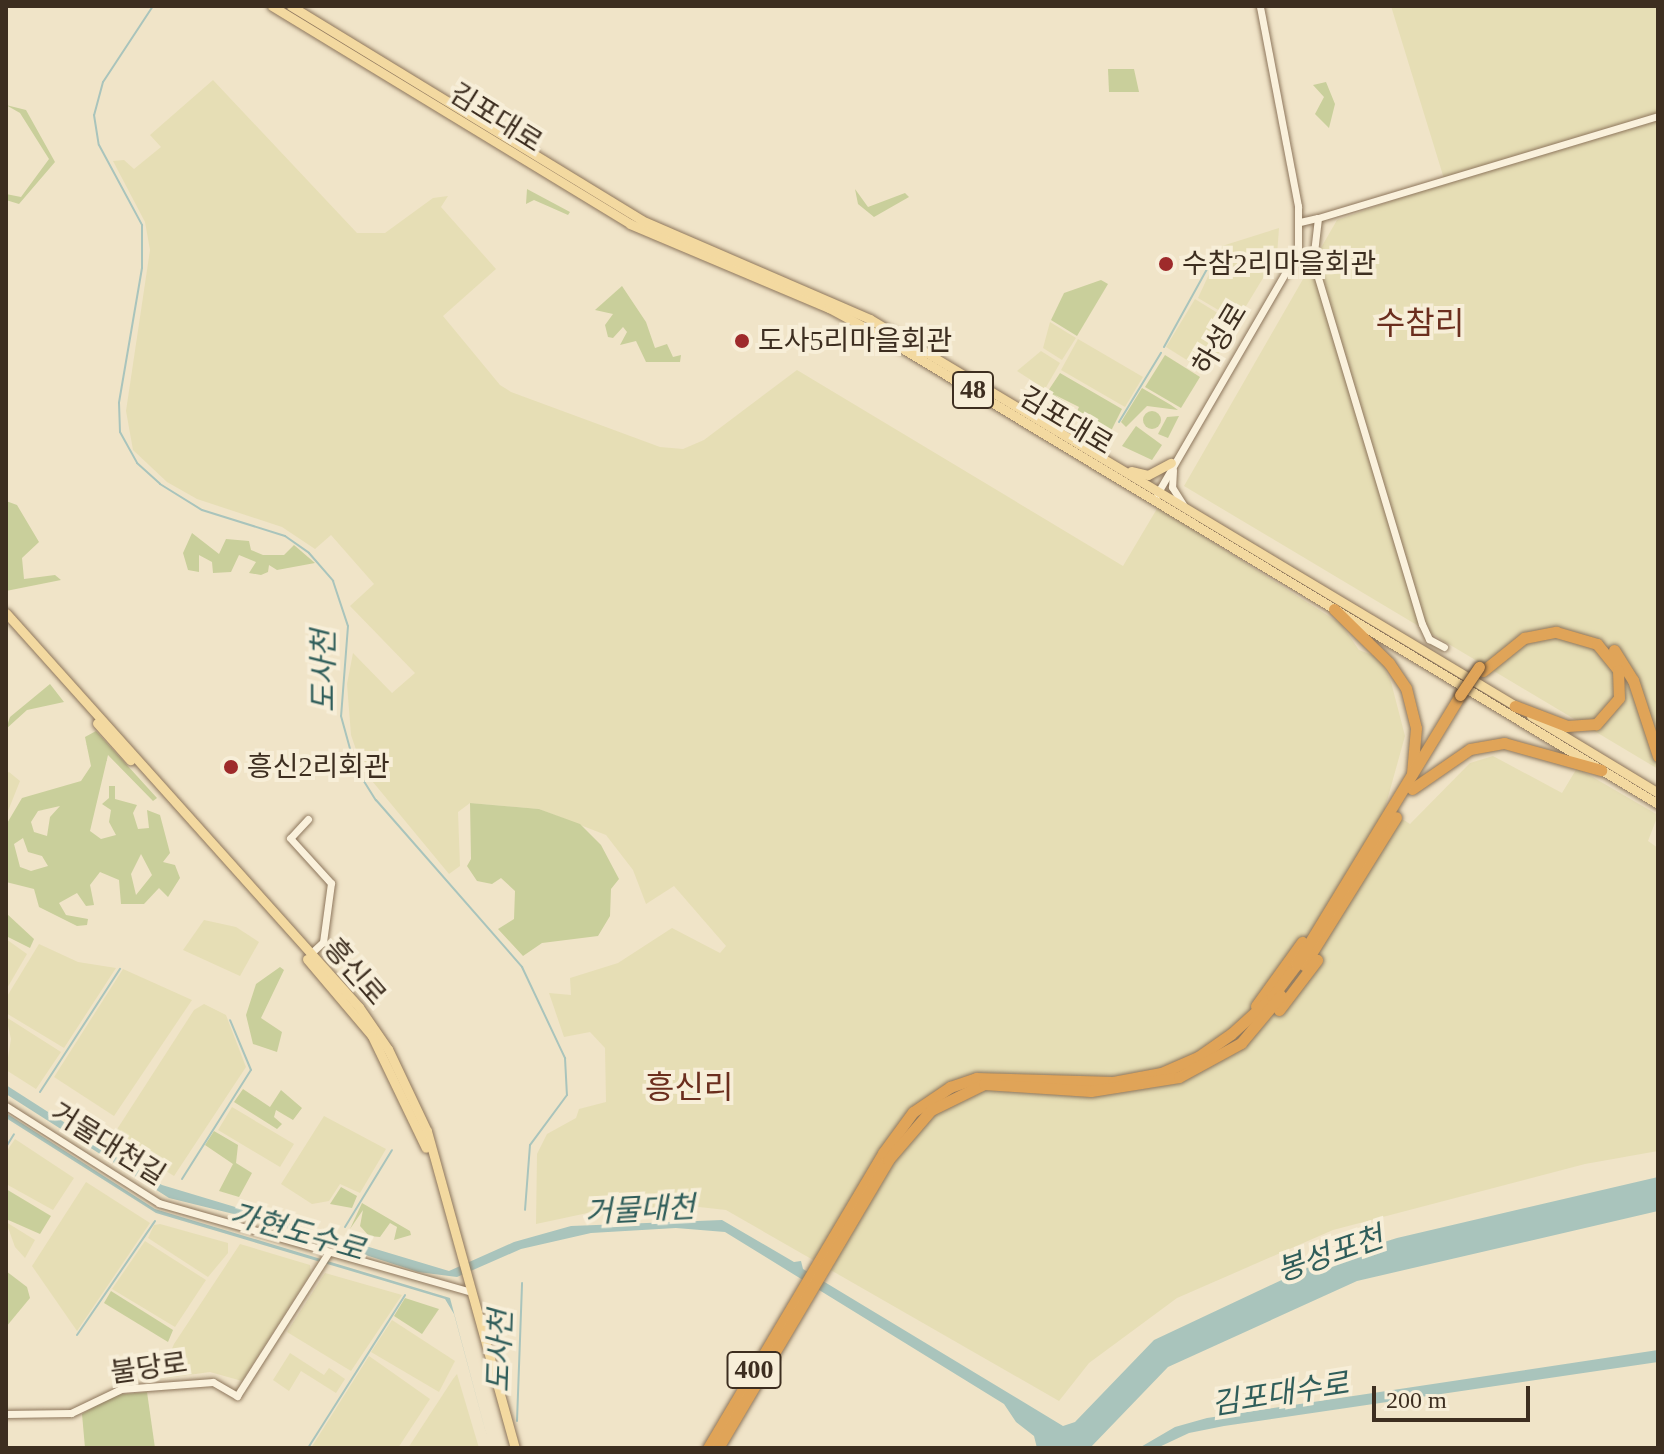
<!DOCTYPE html>
<meta charset="utf-8">
<style>
body{margin:0}
#map{position:relative;width:1664px;height:1454px;overflow:hidden;background:#f0e4c8;font-family:"Times New Roman","Noto Sans KR",serif}
div>[style]{position:absolute}
.farmland>*{inset:0;background:#e6deb5}
.green>*{inset:0;background:#c9cf9b}
.round{border-radius:50%}
.water>*{inset:0;background:#a9c4bc}
.stream>*{height:2px;margin:-1px;padding:0 1px;transform-origin:1px;border-radius:1px;background:#a9c4bc}
.roads{filter:drop-shadow(0 0 2px #8d765c) drop-shadow(0 0 2px #8d765c)}
.minor>*{height:7px;margin:-3.5px;padding:0 3.5px;transform-origin:3.5px;border-radius:3.5px;background:#faf1dc}
.major>*{height:9px;margin:-4.5px;padding:0 4.5px;transform-origin:4.5px;border-radius:4.5px;background:#f3d9a0}
.highway>*{height:11px;margin:-5.5px;padding:0 5.5px;transform-origin:5.5px;border-radius:5.5px;background:#e0a458}
.bridges{filter:drop-shadow(0 0 2px #5b4430) drop-shadow(0 0 2px #5b4430)}
.highway-bridge>*{height:11px;margin:-5.5px;padding:0 5.5px;transform-origin:5.5px;border-radius:5.5px;background:#e0a458}
.dots>*{width:22px;height:22px;translate:-50% -50%;box-sizing:border-box;border:4px solid #f7eed8;border-radius:50%}
span{translate:-50% -50%;white-space:nowrap;text-align:center;line-height:1.15;-webkit-text-stroke:8px #f7eed8;paint-order:stroke}
.shield-label span{padding:2px 6px;background:#f7eed8;border:2px solid;border-radius:6px;-webkit-text-stroke-width:0}
.shield-label{font-size:26px;color:#3d2e20;font-weight:700}
.street-label{font-size:28px;color:#3d2e20}
.poi-label{font-size:28px;color:#3d2e20}
.left{translate:0 -50%;text-align:left}
.water-label{font-size:30px;color:#2f5d5a;font-style:italic}
.quarter-label{font-size:32px;color:#6b2e1e}
.frame{position:absolute;inset:0;border:8px solid #3d2e20;pointer-events:none}
.scale{position:absolute;left:1372px;top:1386px;width:158px;height:36px;box-sizing:border-box;border:4px solid #3d2e20;border-top:0;padding-left:10px;font-size:24px;line-height:28px;white-space:nowrap;color:#3d2e20;-webkit-text-stroke:6px #f7eed8;paint-order:stroke}
</style>
<div id="map">
<div class="farmland">
<div style="clip-path:polygon(1391px 6px,1658px 6px,1658px 769px,1184px 486px,1337px 220px,1445px 182px)"></div>
<div style="clip-path:polygon(213px 80px,357px 233px,385px 233px,433px 198px,448px 196px,441px 207px,496px 269px,443px 316px,500px 385px,511px 392px,660px 447px,683px 449px,704px 440px,797px 370px,1123px 566px,1158px 507px,1341px 624px,1359px 650px,1380px 658px,1391px 682px,1405px 736px,1385px 808px,1410px 824px,1470px 763px,1493px 756px,1562px 793px,1577px 768px,1658px 815px,1648px 841px,1658px 848px,1658px 1151px,1585px 1164px,1333px 1230px,1177px 1298px,1089px 1363px,1059px 1401px,726px 1210px,681px 1205px,597px 1211px,536px 1224px,537px 1154px,547px 1134px,576px 1118px,579px 1109px,606px 1102px,605px 1048px,590px 1032px,564px 1037px,549px 993px,571px 995px,570px 978px,618px 963px,672px 928px,720px 953px,726px 946px,674px 886px,646px 904px,633px 870px,606px 835px,539px 809px,470px 803px,458px 812px,460px 866px,449px 874px,363px 770px,351px 735px,347px 684px,353px 653px,392px 693px,415px 673px,350px 606px,374px 584px,331px 535px,315px 549px,282px 527px,197px 499px,167px 482px,133px 450px,126px 411px,150px 250px,145px 222px,113px 161px,124px 160px,134px 169px,161px 147px,150px 135px)"></div>
<div style="clip-path:polygon(1279px 228px,1277px 255px,1237px 321px,1198px 298px,1222px 246px)"></div>
<div style="clip-path:polygon(1195px 299px,1237px 325px,1206px 372px,1166px 347px)"></div>
<div style="clip-path:polygon(1050px 322px,1076px 338px,1062px 360px,1043px 348px)"></div>
<div style="clip-path:polygon(1078px 339px,1143px 377px,1125px 407px,1061px 370px)"></div>
<div style="clip-path:polygon(1041px 351px,1060px 363px,1045px 389px,1017px 371px)"></div>
<div style="clip-path:polygon(9px 772px,20px 781px,6px 816px,6px 774px)"></div>
<div style="clip-path:polygon(204px 920px,236px 927px,259px 942px,240px 976px,183px 950px)"></div>
<div style="clip-path:polygon(6px 939px,27px 954px,6px 990px)"></div>
<div style="clip-path:polygon(39px 944px,78px 962px,116px 968px,64px 1048px,6px 1013px,6px 998px)"></div>
<div style="clip-path:polygon(123px 969px,192px 1000px,114px 1116px,54px 1077px)"></div>
<div style="clip-path:polygon(204px 1004px,226px 1015px,246px 1067px,174px 1176px,112px 1137px,194px 1010px)"></div>
<div style="clip-path:polygon(6px 1017px,61px 1052px,36px 1089px,6px 1070px,11px 1039px)"></div>
<div style="clip-path:polygon(232px 1107px,294px 1144px,280px 1167px,218px 1130px)"></div>
<div style="clip-path:polygon(324px 1116px,386px 1149px,360px 1193px,340px 1184px,329px 1201px,312px 1204px,281px 1184px)"></div>
<div style="clip-path:polygon(15px 1139px,74px 1178px,53px 1210px,6px 1184px,6px 1152px)"></div>
<div style="clip-path:polygon(86px 1182px,150px 1223px,77px 1331px,32px 1266px)"></div>
<div style="clip-path:polygon(6px 1222px,35px 1240px,25px 1258px,15px 1247px)"></div>
<div style="clip-path:polygon(160px 1224px,228px 1243px,228px 1253px,208px 1277px,148px 1238px,154px 1225px)"></div>
<div style="clip-path:polygon(145px 1241px,206px 1280px,175px 1327px,112px 1289px)"></div>
<div style="clip-path:polygon(240px 1244px,310px 1265px,311px 1273px,242px 1381px,210px 1372px,159px 1379px,174px 1344px)"></div>
<div style="clip-path:polygon(325px 1273px,402px 1295px,351px 1371px,287px 1332px)"></div>
<div style="clip-path:polygon(392px 1320px,455px 1361px,439px 1392px,371px 1352px)"></div>
<div style="clip-path:polygon(290px 1353px,324px 1375px,329px 1368px,345px 1379px,336px 1393px,301px 1371px,289px 1391px,273px 1380px)"></div>
<div style="clip-path:polygon(369px 1356px,430px 1399px,398px 1448px,311px 1448px)"></div>
<div style="clip-path:polygon(457px 1374px,479px 1448px,408px 1448px,453px 1379px)"></div>
</div>
<div class="green">
<div style="clip-path:polygon(1108px 69px,1134px 69px,1139px 92px,1109px 92px)"></div>
<div style="clip-path:polygon(1326px 82px,1335px 104px,1329px 128px,1315px 114px,1324px 97px,1313px 85px)"></div>
<div style="clip-path:polygon(6px 105px,26px 110px,55px 162px,19px 204px,6px 200px,6px 194px,21px 197px,49px 159px,20px 113px)"></div>
<div style="clip-path:polygon(527px 189px,570px 212px,568px 215px,534px 200px,526px 204px)"></div>
<div style="clip-path:polygon(855px 189px,868px 207px,905px 193px,909px 197px,874px 217px,858px 204px)"></div>
<div style="clip-path:polygon(1101px 280px,1108px 284px,1077px 336px,1051px 320px,1064px 293px)"></div>
<div style="clip-path:polygon(622px 286px,646px 322px,655px 348px,667px 344px,673px 357px,681px 355px,680px 362px,646px 362px,636px 341px,620px 345px,627px 332px,623px 327px,613px 338px,608px 337px,605px 325px,613px 314px,595px 310px)"></div>
<div style="clip-path:polygon(1165px 355px,1200px 377px,1181px 408px,1145px 387px)"></div>
<div style="clip-path:polygon(1060px 373px,1122px 409px,1111px 431px,1102px 427px,1096px 433px,1074px 418px,1079px 407px,1053px 394px,1073px 407px,1071px 415px,1042px 400px)"></div>
<div style="clip-path:polygon(1142px 388px,1171px 405px,1178px 410px,1147px 406px,1126px 427px,1121px 422px)"></div>
<div class="round" style="left:1143px;top:411px;width:18px;height:18px"></div>
<div style="clip-path:polygon(1179px 416px,1168px 438px,1158px 434px,1167px 417px)"></div>
<div style="clip-path:polygon(1136px 426px,1162px 445px,1152px 460px,1122px 446px)"></div>
<div style="clip-path:polygon(6px 501px,17px 505px,39px 542px,22px 558px,24px 579px,55px 575px,61px 580px,6px 591px)"></div>
<div style="clip-path:polygon(192px 533px,219px 554px,226px 539px,249px 541px,251px 550px,263px 555px,284px 555px,294px 545px,315px 563px,277px 570px,269px 565px,268px 572px,261px 575px,249px 573px,256px 562px,239px 555px,231px 572px,213px 573px,212px 562px,199px 555px,199px 572px,188px 570px,183px 553px)"></div>
<div style="clip-path:polygon(50px 684px,64px 702px,27px 710px,6px 729px,10px 717px)"></div>
<div style="clip-path:polygon(evenodd,96px 731px,157px 798px,153px 801px,108px 755px,90px 831px,101px 839px,116px 835px,109px 822px,111px 810px,102px 804px,109px 798px,109px 786px,115px 786px,115px 799px,137px 805px,133px 813px,138px 829px,149px 828px,147px 810px,160px 815px,170px 853px,163px 862px,175px 865px,180px 878px,168px 897px,159px 888px,144px 904px,121px 904px,119px 880px,100px 872px,90px 885px,94px 905px,86px 906px,77px 893px,59px 903px,66px 915px,88px 919px,87px 925px,77px 926px,39px 907px,34px 889px,6px 882px,6px 825px,22px 798px,81px 781px,91px 766px,85px 737px,96px 731px,60px 806px,50px 817px,47px 836px,34px 832px,31px 822px,38px 811px,60px 806px,96px 731px,23px 838px,28px 852px,42px 856px,48px 866px,31px 871px,20px 867px,14px 844px,23px 838px,96px 731px,141px 854px,152px 875px,136px 895px,131px 874px,141px 854px)"></div>
<div style="clip-path:polygon(470px 803px,539px 809px,580px 824px,601px 845px,619px 879px,611px 889px,610px 916px,598px 936px,542px 943px,523px 956px,498px 929px,514px 919px,515px 891px,501px 878px,492px 884px,477px 881px,467px 866px,471px 859px)"></div>
<div style="clip-path:polygon(6px 913px,34px 939px,30px 948px,6px 936px)"></div>
<div style="clip-path:polygon(280px 967px,284px 970px,261px 1018px,282px 1032px,277px 1052px,253px 1044px,246px 1015px,256px 984px)"></div>
<div style="clip-path:polygon(243px 1089px,270px 1107px,281px 1090px,302px 1108px,293px 1120px,276px 1110px,274px 1117px,282px 1124px,277px 1129px,234px 1102px)"></div>
<div style="clip-path:polygon(214px 1131px,238px 1145px,236px 1163px,252px 1173px,239px 1197px,219px 1191px,233px 1164px,205px 1145px)"></div>
<div style="clip-path:polygon(341px 1187px,357px 1196px,352px 1208px,330px 1204px)"></div>
<div style="clip-path:polygon(6px 1189px,51px 1216px,40px 1234px,6px 1219px)"></div>
<div style="clip-path:polygon(362px 1203px,410px 1231px,411px 1235px,394px 1240px,397px 1227px,390px 1223px,380px 1237px,369px 1236px,360px 1226px,363px 1210px,350px 1229px)"></div>
<div style="clip-path:polygon(6px 1271px,27px 1287px,30px 1298px,6px 1327px)"></div>
<div style="clip-path:polygon(111px 1291px,173px 1330px,168px 1342px,104px 1303px)"></div>
<div style="clip-path:polygon(405px 1298px,439px 1309px,422px 1334px,394px 1316px)"></div>
<div style="clip-path:polygon(147px 1392px,155px 1448px,85px 1448px,82px 1414px,114px 1395px)"></div>
</div>
<div class="water">
<div style="clip-path:polygon(6px 1085px,162px 1185px,449px 1271px,514px 1242px,571px 1226px,722px 1220px,794px 1262px,801px 1261px,803px 1269px,1063px 1426px,1075px 1422px,1154px 1340px,1320px 1262px,1397px 1238px,1658px 1177px,1658px 1211px,1357px 1281px,1168px 1367px,1090px 1448px,1037px 1448px,1034px 1436px,1016px 1422px,1004px 1404px,725px 1232px,676px 1228px,591px 1233px,521px 1249px,457px 1277px,418px 1272px,258px 1220px,169px 1198px,6px 1094px)"></div>
<div style="clip-path:polygon(6px 1113px,155px 1209px,450px 1298px,490px 1448px,454px 1314px,445px 1299px,156px 1213px,6px 1118px)"></div>
<div style="clip-path:polygon(1658px 1350px,1658px 1362px,1224px 1426px,1189px 1433px,1157px 1448px,1139px 1448px,1175px 1427px,1207px 1418px)"></div>
</div>
<div class="stream">
<div style="left:153px;top:6px;width:91px;rotate:123.3deg"></div>
<div style="left:103px;top:82px;width:34px;rotate:105deg"></div>
<div style="left:94px;top:115px;width:30px;rotate:81deg"></div>
<div style="left:99px;top:145px;width:91px;rotate:61.7deg"></div>
<div style="left:142px;top:225px;width:43px;rotate:90deg"></div>
<div style="left:142px;top:268px;width:137px;rotate:99.7deg"></div>
<div style="left:119px;top:403px;width:29px;rotate:88deg"></div>
<div style="left:120px;top:432px;width:35px;rotate:61deg"></div>
<div style="left:137px;top:463px;width:31px;rotate:42deg"></div>
<div style="left:160px;top:484px;width:49px;rotate:31.8deg"></div>
<div style="left:202px;top:510px;width:87px;rotate:17.4deg"></div>
<div style="left:285px;top:536px;width:29px;rotate:35deg"></div>
<div style="left:309px;top:553px;width:37px;rotate:49deg"></div>
<div style="left:333px;top:581px;width:47px;rotate:71.6deg"></div>
<div style="left:348px;top:626px;width:90px;rotate:94.4deg"></div>
<div style="left:341px;top:716px;width:53px;rotate:74.6deg"></div>
<div style="left:355px;top:767px;width:39px;rotate:58deg"></div>
<div style="left:376px;top:800px;width:222px;rotate:48.8deg"></div>
<div style="left:522px;top:967px;width:101px;rotate:64.7deg"></div>
<div style="left:565px;top:1058px;width:37px;rotate:87deg"></div>
<div style="left:567px;top:1095px;width:62px;rotate:126.5deg"></div>
<div style="left:530px;top:1145px;width:65px;rotate:94.4deg"></div>
<div style="left:1164px;top:347px;width:110px;rotate:-61.1deg"></div>
<div style="left:1119px;top:422px;width:81px;rotate:-58.7deg"></div>
<div style="left:40px;top:1092px;width:147px;rotate:-57deg"></div>
<div style="left:6px;top:1147px;width:15px;rotate:-58deg"></div>
<div style="left:182px;top:1179px;width:129px;rotate:-57.7deg"></div>
<div style="left:251px;top:1070px;width:54px;rotate:-112.8deg"></div>
<div style="left:345px;top:1227px;width:90px;rotate:-58.6deg"></div>
<div style="left:77px;top:1335px;width:138px;rotate:-55.6deg"></div>
<div style="left:517px;top:1421px;width:138px;rotate:-87.9deg"></div>
<div style="left:308px;top:1448px;width:181px;rotate:-57.6deg"></div>
</div>
<div class="roads">
<div class="minor">
<div style="left:1318px;top:218px;width:355px;rotate:-16.7deg"></div>
<div style="left:1300px;top:222px;width:18px;rotate:-13deg"></div>
<div style="left:1318px;top:218px;width:43px;rotate:96.6deg"></div>
<div style="left:1313px;top:261px;width:379px;rotate:73.3deg"></div>
<div style="left:1422px;top:624px;width:17px;rotate:65deg"></div>
<div style="left:1429px;top:639px;width:17px;rotate:28deg"></div>
<div style="left:1173px;top:470px;width:17px;rotate:93deg"></div>
<div style="left:1172px;top:487px;width:22px;rotate:58deg"></div>
<div style="left:1157px;top:494px;width:281px;rotate:-59.9deg"></div>
<div style="left:1298px;top:251px;width:45px;rotate:-90deg"></div>
<div style="left:1298px;top:206px;width:204px;rotate:-100.8deg"></div>
<div style="left:308px;top:819px;width:26px;rotate:133deg"></div>
<div style="left:290px;top:838px;width:61px;rotate:47.7deg"></div>
<div style="left:331px;top:883px;width:60px;rotate:97.7deg"></div>
<div style="left:323px;top:942px;width:18px;rotate:137deg"></div>
<div style="left:6px;top:1106px;width:181px;rotate:32.4deg"></div>
<div style="left:159px;top:1203px;width:325px;rotate:15.9deg"></div>
<div style="left:6px;top:1414px;width:65px;rotate:-0.9deg"></div>
<div style="left:71px;top:1413px;width:55px;rotate:-25.6deg"></div>
<div style="left:121px;top:1389px;width:92px;rotate:-4.4deg"></div>
<div style="left:213px;top:1382px;width:28px;rotate:30deg"></div>
<div style="left:237px;top:1396px;width:169px;rotate:-57.5deg"></div>
</div>
<div class="major">
<div style="left:272px;top:6px;width:419px;rotate:31.3deg"></div>
<div style="left:630px;top:224px;width:216px;rotate:22.9deg"></div>
<div style="left:829px;top:308px;width:69px;rotate:28.4deg"></div>
<div style="left:890px;top:341px;width:897px;rotate:31.08deg"></div>
<div style="left:291px;top:6px;width:410px;rotate:31.4deg"></div>
<div style="left:641px;top:220px;width:249px;rotate:23.4deg"></div>
<div style="left:870px;top:319px;width:757px;rotate:30.94deg"></div>
<div style="left:1131px;top:471px;width:17px;rotate:13deg"></div>
<div style="left:1148px;top:475px;width:26px;rotate:-28deg"></div>
<div style="left:6px;top:613px;width:529px;rotate:48.14deg"></div>
<div style="left:359px;top:1007px;width:51px;rotate:55.4deg"></div>
<div style="left:388px;top:1049px;width:91px;rotate:64.6deg"></div>
<div style="left:427px;top:1131px;width:329px;rotate:74.5deg"></div>
<div style="left:1531px;top:716px;width:149px;rotate:31.2deg"></div>
<div style="left:97px;top:723px;width:50px;rotate:48.3deg"></div>
<div style="left:307px;top:959px;width:101px;rotate:49.8deg"></div>
<div style="left:372px;top:1036px;width:124px;rotate:64.3deg"></div>
</div>
<div class="highway">
<div style="left:1334px;top:609px;width:77px;rotate:44.5deg"></div>
<div style="left:1389px;top:663px;width:30px;rotate:56deg"></div>
<div style="left:1406px;top:688px;width:41px;rotate:76deg"></div>
<div style="left:1416px;top:728px;width:46px;rotate:95deg"></div>
<div style="left:1614px;top:650px;width:36px;rotate:58deg"></div>
<div style="left:1633px;top:680px;width:80px;rotate:71.8deg"></div>
<div style="left:1483px;top:671px;width:53px;rotate:-38.8deg"></div>
<div style="left:1524px;top:638px;width:33px;rotate:-11deg"></div>
<div style="left:1556px;top:632px;width:43px;rotate:16.3deg"></div>
<div style="left:1597px;top:644px;width:33px;rotate:51deg"></div>
<div style="left:1618px;top:670px;width:28px;rotate:88deg"></div>
<div style="left:1619px;top:698px;width:35px;rotate:131deg"></div>
<div style="left:1596px;top:724px;width:29px;rotate:176deg"></div>
<div style="left:1567px;top:726px;width:56px;rotate:-159deg"></div>
<div style="left:1412px;top:789px;width:70px;rotate:-34.6deg"></div>
<div style="left:1470px;top:749px;width:35px;rotate:-10deg"></div>
<div style="left:1504px;top:743px;width:101px;rotate:15.6deg"></div>
<div style="left:1304px;top:965px;width:174px;rotate:-58.1deg"></div>
<div style="left:1256px;top:1006px;width:79px;rotate:-54.3deg"></div>
<div style="left:1279px;top:1010px;width:63px;rotate:-52.8deg"></div>
<div style="left:708px;top:1448px;width:343px;rotate:-59.3deg"></div>
<div style="left:883px;top:1153px;width:51px;rotate:-53.8deg"></div>
<div style="left:913px;top:1112px;width:45px;rotate:-34deg"></div>
<div style="left:950px;top:1087px;width:28px;rotate:-19deg"></div>
<div style="left:976px;top:1078px;width:137px;rotate:1.7deg"></div>
<div style="left:1113px;top:1082px;width:49px;rotate:-10.6deg"></div>
<div style="left:1161px;top:1073px;width:40px;rotate:-23.4deg"></div>
<div style="left:1198px;top:1057px;width:40px;rotate:-34.9deg"></div>
<div style="left:1231px;top:1034px;width:55px;rotate:-42.1deg"></div>
<div style="left:1272px;top:997px;width:40px;rotate:-53deg"></div>
<div style="left:1296px;top:965px;width:316px;rotate:-58.7deg"></div>
<div style="left:718px;top:1448px;width:334px;rotate:-59.4deg"></div>
<div style="left:888px;top:1160px;width:66px;rotate:-49.3deg"></div>
<div style="left:931px;top:1110px;width:59px;rotate:-26.1deg"></div>
<div style="left:984px;top:1084px;width:107px;rotate:3.7deg"></div>
<div style="left:1091px;top:1091px;width:89px;rotate:-9deg"></div>
<div style="left:1179px;top:1077px;width:71px;rotate:-28.7deg"></div>
<div style="left:1241px;top:1043px;width:62px;rotate:-50.2deg"></div>
</div>
</div>
<div class="bridges">
<div class="highway-bridge">
<div style="left:1460px;top:695px;width:34px;rotate:-56deg"></div>
</div>
</div>
<div class="dots">
<div style="left:1166px;top:264px;background:#9e2a2b"></div>
<div style="left:742px;top:341px;background:#9e2a2b"></div>
<div style="left:231px;top:767px;background:#9e2a2b"></div>
</div>
<div class="shield-label">
<span style="left:973px;top:390px">48</span>
<span style="left:754px;top:1370px">400</span>
</div>
<div class="street-label">
<span style="left:496px;top:118px;rotate:32deg">김포대로</span>
<span style="left:1220px;top:339px;rotate:-59deg">하성로</span>
<span style="left:1066px;top:421px;rotate:31deg">김포대로</span>
<span style="left:355px;top:972px;rotate:49deg">흥신로</span>
<span style="left:108px;top:1144px;rotate:32deg">거물대천길</span>
<span style="left:149px;top:1368px;rotate:-8deg">불당로</span>
</div>
<div class="poi-label">
<span class="left" style="left:1182px;top:264px">수참2리마을회관</span>
<span class="left" style="left:758px;top:341px">도사5리마을회관</span>
<span class="left" style="left:247px;top:767px">흥신2리회관</span>
</div>
<div class="water-label">
<span style="left:324px;top:671px;rotate:-90deg">도사천</span>
<span style="left:640px;top:1210px;rotate:-3deg">거물대천</span>
<span style="left:297px;top:1232px;rotate:16deg">가현도수로</span>
<span style="left:1330px;top:1254px;rotate:-19deg">봉성포천</span>
<span style="left:500px;top:1351px;rotate:-88deg">도사천</span>
<span style="left:1280px;top:1394px;rotate:-9deg">김포대수로</span>
</div>
<div class="quarter-label">
<span style="left:1420px;top:323px">수참리</span>
<span style="left:689px;top:1087px">흥신리</span>
</div>
<div class="frame"></div>
<div class="scale">200 m</div>
</div>
